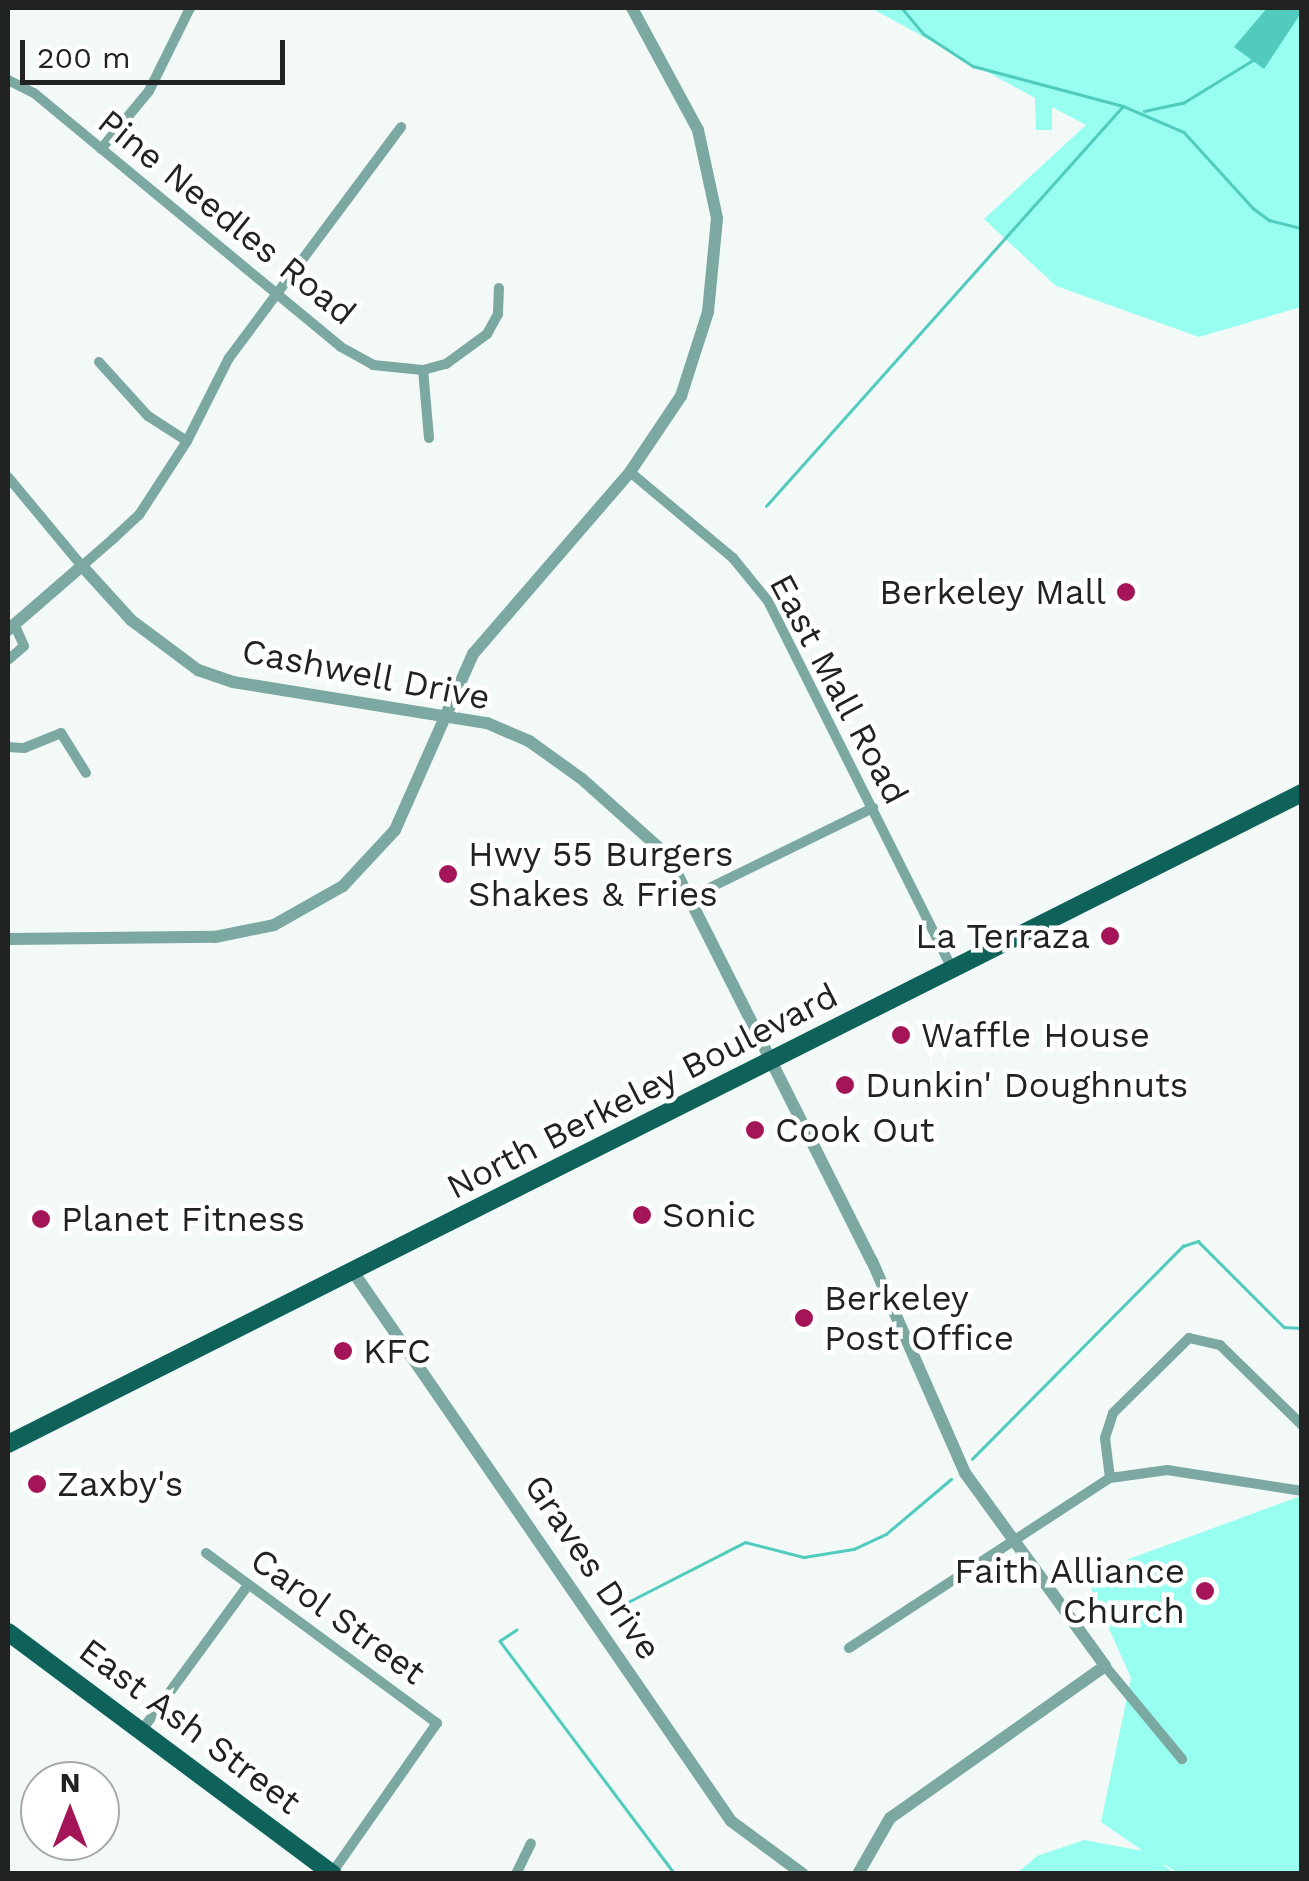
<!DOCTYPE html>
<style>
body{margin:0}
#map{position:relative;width:1309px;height:1881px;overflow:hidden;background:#f2f9f7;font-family:"Work Sans",sans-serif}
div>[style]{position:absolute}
.green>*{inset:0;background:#97fef0}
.water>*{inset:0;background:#50cbbd}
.stream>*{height:2.5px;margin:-1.25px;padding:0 1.25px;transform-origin:1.25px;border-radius:1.25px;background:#50cbbd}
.minor>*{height:10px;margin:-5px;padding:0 5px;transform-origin:5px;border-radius:5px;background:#7ba8a1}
.tertiary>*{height:12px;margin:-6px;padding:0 6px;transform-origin:6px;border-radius:6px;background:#7ba8a1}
.primary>*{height:18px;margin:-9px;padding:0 9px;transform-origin:9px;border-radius:9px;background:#0e625a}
.dots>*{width:28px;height:28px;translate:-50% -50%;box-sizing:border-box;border:5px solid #fff;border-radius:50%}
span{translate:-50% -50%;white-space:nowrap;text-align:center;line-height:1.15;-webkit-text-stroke:9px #fff;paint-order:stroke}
.street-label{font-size:35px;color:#212323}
.poi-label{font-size:35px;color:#212323}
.right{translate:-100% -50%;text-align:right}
.left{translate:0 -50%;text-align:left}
.frame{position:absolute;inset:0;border:10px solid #212323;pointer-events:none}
.north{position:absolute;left:20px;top:1761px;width:100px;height:100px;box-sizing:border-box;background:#fff;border:2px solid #a6a7a7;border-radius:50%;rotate:0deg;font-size:28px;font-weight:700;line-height:40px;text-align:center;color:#212323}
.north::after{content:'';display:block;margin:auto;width:35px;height:45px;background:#a41558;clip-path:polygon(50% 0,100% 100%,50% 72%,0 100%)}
.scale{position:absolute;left:20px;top:40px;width:265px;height:45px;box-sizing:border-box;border:5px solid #212323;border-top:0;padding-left:12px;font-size:30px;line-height:35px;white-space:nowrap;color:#212323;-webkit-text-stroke:8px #fff;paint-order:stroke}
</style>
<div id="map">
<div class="green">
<div style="clip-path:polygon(871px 8px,1301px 8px,1301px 307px,1199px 337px,1056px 286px,984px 219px,1086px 125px,1052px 107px,1052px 130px,1036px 130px,1035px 98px)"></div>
<div style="clip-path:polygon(1301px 1496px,1301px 1873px,1178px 1873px,1161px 1862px,1173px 1873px,1016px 1874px,1037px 1856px,1084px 1840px,1143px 1851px,1101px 1822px,1131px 1678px,1085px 1575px)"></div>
</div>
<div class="water">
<div style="clip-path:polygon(1267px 8px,1301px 8px,1301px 13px,1264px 69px,1234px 47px)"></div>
</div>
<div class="stream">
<div style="left:902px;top:8px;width:34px;rotate:50deg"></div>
<div style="left:924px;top:34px;width:59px;rotate:33.1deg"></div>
<div style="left:973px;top:66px;width:155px;rotate:14.9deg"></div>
<div style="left:1123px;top:106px;width:66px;rotate:23.1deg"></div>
<div style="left:1184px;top:132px;width:103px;rotate:47.8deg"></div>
<div style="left:1253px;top:208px;width:20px;rotate:37deg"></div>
<div style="left:1269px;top:220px;width:34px;rotate:14deg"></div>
<div style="left:1144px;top:111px;width:40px;rotate:-12deg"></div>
<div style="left:1183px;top:103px;width:82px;rotate:-31.6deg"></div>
<div style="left:766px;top:506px;width:536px;rotate:-48.25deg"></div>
<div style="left:972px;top:1459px;width:300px;rotate:-45.3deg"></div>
<div style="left:1183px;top:1246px;width:16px;rotate:-18deg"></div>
<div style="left:1198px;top:1241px;width:122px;rotate:45deg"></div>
<div style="left:1284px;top:1327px;width:18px;rotate:3deg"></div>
<div style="left:628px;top:1602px;width:131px;rotate:-27.1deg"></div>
<div style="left:745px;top:1542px;width:61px;rotate:14.3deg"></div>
<div style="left:804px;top:1557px;width:51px;rotate:-9.1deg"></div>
<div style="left:854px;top:1549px;width:35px;rotate:-25deg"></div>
<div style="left:886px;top:1534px;width:85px;rotate:-40.2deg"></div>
<div style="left:517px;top:1630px;width:20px;rotate:147deg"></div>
<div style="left:500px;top:1641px;width:291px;rotate:53.1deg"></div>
</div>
<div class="minor">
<div style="left:8px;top:80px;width:29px;rotate:27deg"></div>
<div style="left:34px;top:93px;width:398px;rotate:39.6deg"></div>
<div style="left:341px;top:347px;width:37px;rotate:29deg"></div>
<div style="left:373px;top:365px;width:50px;rotate:5.7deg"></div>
<div style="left:101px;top:149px;width:75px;rotate:-50.4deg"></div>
<div style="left:149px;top:91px;width:93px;rotate:-63.7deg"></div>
<div style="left:99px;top:362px;width:73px;rotate:47.8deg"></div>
<div style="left:148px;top:416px;width:46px;rotate:32.7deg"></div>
<div style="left:429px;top:438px;width:68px;rotate:-95deg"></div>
<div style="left:423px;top:370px;width:24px;rotate:-15deg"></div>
<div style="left:446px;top:364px;width:51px;rotate:-36.2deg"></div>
<div style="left:487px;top:334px;width:23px;rotate:-61deg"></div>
<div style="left:498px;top:314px;width:26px;rotate:-88deg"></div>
<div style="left:630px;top:472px;width:134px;rotate:39.9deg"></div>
<div style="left:733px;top:558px;width:55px;rotate:50.9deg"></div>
<div style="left:768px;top:601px;width:411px;rotate:63.4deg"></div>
<div style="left:8px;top:477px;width:116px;rotate:50.3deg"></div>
<div style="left:82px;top:566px;width:43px;rotate:-41.2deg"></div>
<div style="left:114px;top:538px;width:34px;rotate:-43deg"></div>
<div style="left:139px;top:515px;width:88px;rotate:-57deg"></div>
<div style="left:187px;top:441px;width:93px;rotate:-63.2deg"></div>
<div style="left:229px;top:358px;width:288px;rotate:-53.3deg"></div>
<div style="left:8px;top:660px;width:21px;rotate:-41deg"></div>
<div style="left:24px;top:646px;width:24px;rotate:-114deg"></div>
<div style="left:8px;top:747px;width:16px;rotate:4deg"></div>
<div style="left:24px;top:748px;width:40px;rotate:-22deg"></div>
<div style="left:61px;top:733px;width:47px;rotate:58deg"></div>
<div style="left:691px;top:897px;width:203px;rotate:-26.1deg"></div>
<div style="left:1110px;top:1478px;width:40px;rotate:-97.1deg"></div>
<div style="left:1105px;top:1438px;width:26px;rotate:-72deg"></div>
<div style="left:1113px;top:1413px;width:107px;rotate:-44.6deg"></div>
<div style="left:1189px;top:1338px;width:32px;rotate:13deg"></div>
<div style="left:1220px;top:1345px;width:115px;rotate:44.3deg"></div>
<div style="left:206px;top:1553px;width:287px;rotate:36.4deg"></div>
<div style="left:437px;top:1723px;width:183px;rotate:125deg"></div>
<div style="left:849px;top:1648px;width:311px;rotate:-33.1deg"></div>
<div style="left:1110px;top:1478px;width:58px;rotate:-8deg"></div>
<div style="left:1167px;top:1470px;width:137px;rotate:8.8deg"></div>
<div style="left:1105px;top:1666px;width:121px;rotate:50.4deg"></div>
<div style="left:142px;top:1730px;width:180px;rotate:-53.8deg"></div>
<div style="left:516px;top:1874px;width:34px;rotate:-64deg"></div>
</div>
<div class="tertiary">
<div style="left:8px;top:630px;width:98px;rotate:-40.9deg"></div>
<div style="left:82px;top:566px;width:73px;rotate:47.8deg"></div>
<div style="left:131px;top:620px;width:84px;rotate:36.7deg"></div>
<div style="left:198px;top:670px;width:37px;rotate:19deg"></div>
<div style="left:233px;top:682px;width:257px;rotate:9.2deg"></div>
<div style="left:487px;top:723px;width:46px;rotate:23.2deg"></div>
<div style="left:529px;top:741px;width:65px;rotate:35.6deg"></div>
<div style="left:582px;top:779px;width:115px;rotate:41.8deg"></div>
<div style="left:668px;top:856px;width:453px;rotate:63.3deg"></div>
<div style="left:872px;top:1261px;width:232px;rotate:66.3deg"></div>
<div style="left:965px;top:1473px;width:238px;rotate:54deg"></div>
<div style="left:1105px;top:1666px;width:263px;rotate:144.7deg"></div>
<div style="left:890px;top:1818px;width:64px;rotate:119.7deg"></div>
<div style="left:8px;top:939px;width:207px;rotate:-0.6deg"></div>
<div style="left:215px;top:937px;width:60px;rotate:-11.5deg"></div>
<div style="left:274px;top:925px;width:79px;rotate:-29.5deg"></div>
<div style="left:343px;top:886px;width:76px;rotate:-47.1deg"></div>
<div style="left:395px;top:830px;width:193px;rotate:-66.1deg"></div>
<div style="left:473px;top:654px;width:240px;rotate:-49.2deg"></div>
<div style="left:630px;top:472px;width:92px;rotate:-56.1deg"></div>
<div style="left:681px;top:396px;width:88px;rotate:-72.2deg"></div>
<div style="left:708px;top:312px;width:94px;rotate:-84.5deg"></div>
<div style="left:717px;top:218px;width:90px;rotate:-102.2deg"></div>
<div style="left:698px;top:130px;width:139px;rotate:-118.4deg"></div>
<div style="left:354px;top:1273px;width:665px;rotate:55.47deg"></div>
<div style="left:731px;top:1821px;width:89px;rotate:36.4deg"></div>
</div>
<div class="primary">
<div style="left:8px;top:1444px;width:1449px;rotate:-26.71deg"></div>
<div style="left:8px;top:1632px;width:405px;rotate:36.7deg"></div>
</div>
<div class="dots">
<div style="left:1126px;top:592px;background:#a41558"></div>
<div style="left:448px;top:874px;background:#a41558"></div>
<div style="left:1110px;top:936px;background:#a41558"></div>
<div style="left:901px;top:1035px;background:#a41558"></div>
<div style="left:845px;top:1085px;background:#a41558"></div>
<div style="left:755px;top:1130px;background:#a41558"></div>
<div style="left:642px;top:1215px;background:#a41558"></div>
<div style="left:41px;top:1219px;background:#a41558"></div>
<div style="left:804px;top:1318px;background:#a41558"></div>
<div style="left:343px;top:1351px;background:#a41558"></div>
<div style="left:37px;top:1484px;background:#a41558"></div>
<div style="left:1205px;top:1591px;background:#a41558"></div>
</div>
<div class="street-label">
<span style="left:227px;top:217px;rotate:39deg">Pine Needles Road</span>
<span style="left:366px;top:674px;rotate:11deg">Cashwell Drive</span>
<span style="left:839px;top:689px;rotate:62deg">East Mall Road</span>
<span style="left:642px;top:1091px;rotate:-27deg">North Berkeley Boulevard</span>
<span style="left:593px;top:1567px;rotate:56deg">Graves Drive</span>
<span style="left:338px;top:1616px;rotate:36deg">Carol Street</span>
<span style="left:190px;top:1726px;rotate:37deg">East Ash Street</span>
</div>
<div class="poi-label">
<span class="right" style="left:1106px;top:592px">Berkeley Mall</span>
<span class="left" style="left:468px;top:874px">Hwy 55 Burgers<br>Shakes &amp; Fries</span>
<span class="right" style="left:1090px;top:936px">La Terraza</span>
<span class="left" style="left:921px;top:1035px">Waffle House</span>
<span class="left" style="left:865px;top:1085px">Dunkin' Doughnuts</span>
<span class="left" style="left:775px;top:1130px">Cook Out</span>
<span class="left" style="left:662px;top:1215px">Sonic</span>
<span class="left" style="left:61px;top:1219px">Planet Fitness</span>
<span class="left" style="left:824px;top:1318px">Berkeley<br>Post Office</span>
<span class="left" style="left:363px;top:1351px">KFC</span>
<span class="left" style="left:57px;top:1484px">Zaxby's</span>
<span class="right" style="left:1185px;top:1591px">Faith Alliance<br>Church</span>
</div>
<div class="frame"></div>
<div class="north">N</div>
<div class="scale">200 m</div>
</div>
